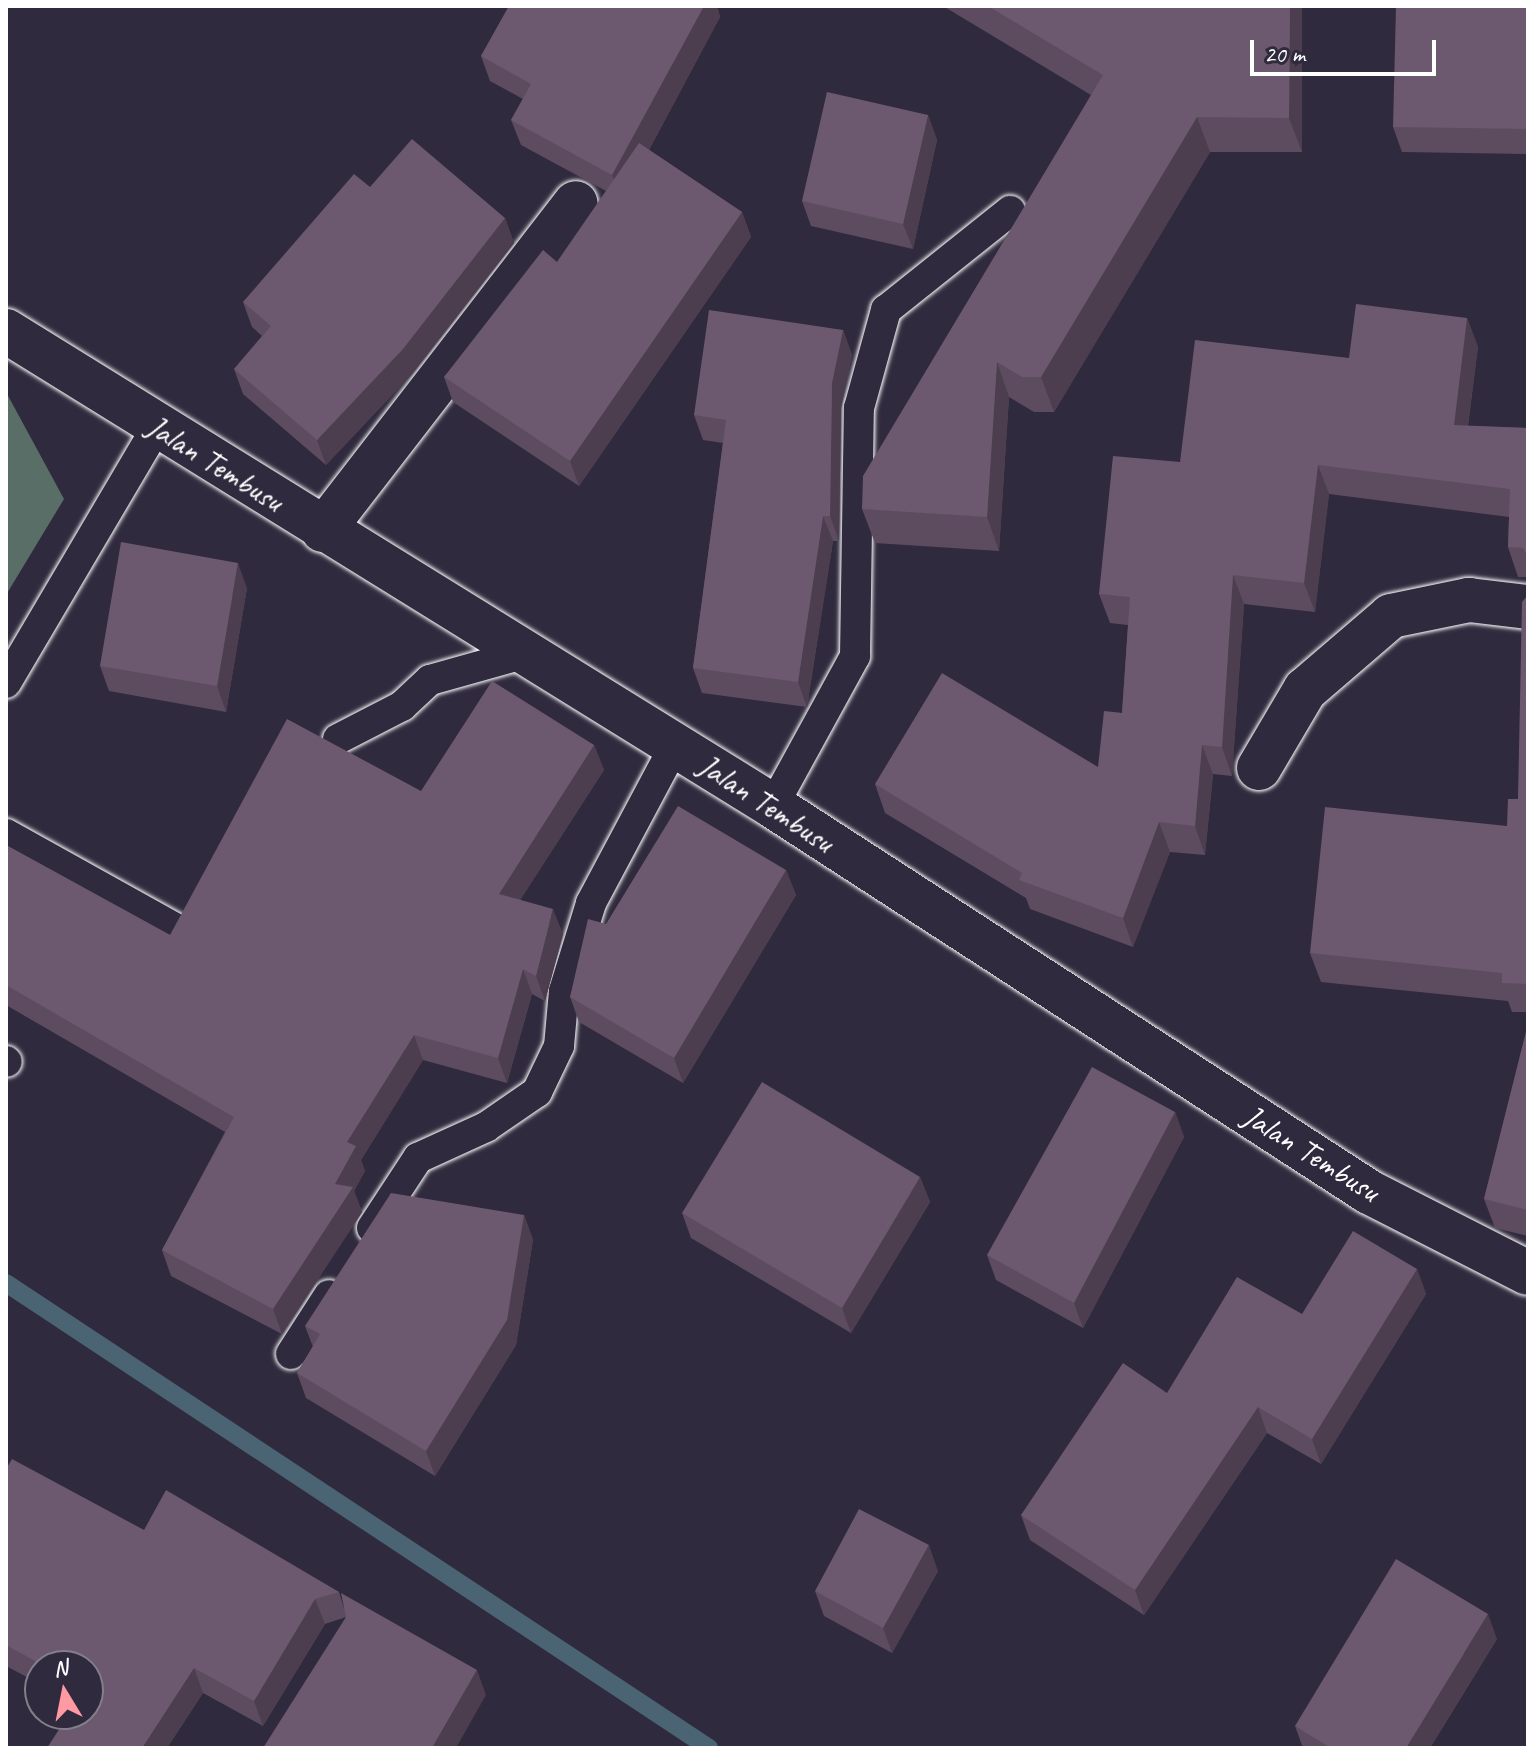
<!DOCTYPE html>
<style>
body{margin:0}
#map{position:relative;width:1534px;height:1754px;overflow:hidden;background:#2f2a3d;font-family:Caveat,sans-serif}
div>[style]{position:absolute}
.green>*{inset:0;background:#596e67}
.stream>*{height:18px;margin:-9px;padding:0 9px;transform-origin:9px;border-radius:9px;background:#4b6473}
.roads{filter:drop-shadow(0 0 2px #fff) drop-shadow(0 0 2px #fff)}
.service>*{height:30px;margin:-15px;padding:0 15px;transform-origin:15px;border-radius:15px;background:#2f2a3d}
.minor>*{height:44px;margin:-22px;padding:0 22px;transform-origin:22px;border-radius:22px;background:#2f2a3d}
.wall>*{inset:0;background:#5d4c5f}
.shaded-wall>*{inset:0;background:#4c3e4e}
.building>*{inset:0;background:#6c586f}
span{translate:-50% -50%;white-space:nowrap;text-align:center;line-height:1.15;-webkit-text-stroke:8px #2f2a3d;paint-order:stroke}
.street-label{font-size:32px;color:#fff}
.frame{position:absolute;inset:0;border:8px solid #fff;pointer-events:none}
.north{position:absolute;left:24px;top:1650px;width:80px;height:80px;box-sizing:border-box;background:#2f2a3d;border:2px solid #827f8b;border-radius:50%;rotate:350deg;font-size:22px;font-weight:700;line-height:32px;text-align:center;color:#fff}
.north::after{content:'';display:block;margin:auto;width:28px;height:36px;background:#ff9aa2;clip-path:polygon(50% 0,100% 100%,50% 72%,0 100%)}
.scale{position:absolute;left:1250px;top:40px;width:186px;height:36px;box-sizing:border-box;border:4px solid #fff;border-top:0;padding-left:10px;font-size:24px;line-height:28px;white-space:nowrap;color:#fff;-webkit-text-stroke:6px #2f2a3d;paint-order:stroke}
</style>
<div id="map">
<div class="green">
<div style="clip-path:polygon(6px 392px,64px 499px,6px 595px)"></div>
</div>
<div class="stream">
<div style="left:6px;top:1283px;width:843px;rotate:33.48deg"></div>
</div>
<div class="roads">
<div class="service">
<div style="left:6px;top:683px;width:296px;rotate:-59.5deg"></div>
<div style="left:338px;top:739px;width:72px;rotate:-27.3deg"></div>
<div style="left:402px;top:706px;width:38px;rotate:-43deg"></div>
<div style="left:430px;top:680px;width:100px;rotate:-15.7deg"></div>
<div style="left:773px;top:806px;width:171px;rotate:-61.3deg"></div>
<div style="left:855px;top:656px;width:248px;rotate:-89.1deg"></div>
<div style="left:859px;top:408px;width:102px;rotate:-74.6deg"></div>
<div style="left:886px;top:310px;width:159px;rotate:-38.6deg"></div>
<div style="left:6px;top:834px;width:193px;rotate:29.1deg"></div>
<div style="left:6px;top:1061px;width:1px;rotate:45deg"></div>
<div style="left:372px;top:1228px;width:84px;rotate:-56.7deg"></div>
<div style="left:418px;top:1158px;width:75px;rotate:-24.5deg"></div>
<div style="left:486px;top:1127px;width:62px;rotate:-34.5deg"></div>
<div style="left:537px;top:1092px;width:51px;rotate:-64.4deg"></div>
<div style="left:559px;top:1046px;width:55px;rotate:-84.8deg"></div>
<div style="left:564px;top:991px;width:92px;rotate:-72.9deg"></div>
<div style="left:591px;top:903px;width:179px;rotate:-62deg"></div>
<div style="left:291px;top:1354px;width:70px;rotate:-57.2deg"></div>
</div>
<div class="minor">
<div style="left:6px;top:331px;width:902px;rotate:31.77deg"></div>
<div style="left:773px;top:806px;width:710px;rotate:32.93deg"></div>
<div style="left:1369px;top:1192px;width:178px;rotate:27deg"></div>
<div style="left:323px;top:530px;width:413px;rotate:-52.3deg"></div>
<div style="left:1259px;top:768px;width:91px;rotate:-59.5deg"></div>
<div style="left:1305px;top:690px;width:113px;rotate:-40.7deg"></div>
<div style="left:1391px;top:616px;width:80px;rotate:-11.6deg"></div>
<div style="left:1469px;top:600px;width:59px;rotate:6.8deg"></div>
</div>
</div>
<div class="wall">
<div style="clip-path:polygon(509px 6px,717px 6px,720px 17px,649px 150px,742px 212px,751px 237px,579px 486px,453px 402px,444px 377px,557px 262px,606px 191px,521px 145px,511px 120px,523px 99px,490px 81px,481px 56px)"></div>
<div style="clip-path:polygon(943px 6px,1302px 6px,1302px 152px,1210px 152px,1054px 412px,1034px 412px,1009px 397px,999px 551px,875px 543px,862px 509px,1091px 95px)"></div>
<div style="clip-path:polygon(1528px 6px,1528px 154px,1402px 152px,1393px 127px)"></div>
<div style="clip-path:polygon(928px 115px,937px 140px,913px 249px,811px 226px,802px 201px)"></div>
<div style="clip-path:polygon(370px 187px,505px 218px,514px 243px,412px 374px,326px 465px,243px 394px,234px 369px,262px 336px,252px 327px,243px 302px)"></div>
<div style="clip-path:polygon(1467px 318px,1478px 347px,1468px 426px,1528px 428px,1528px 577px,1518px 577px,1508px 547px,1509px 517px,1329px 494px,1315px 612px,1244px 604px,1232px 776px,1213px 774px,1205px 855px,1170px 852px,1133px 947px,1030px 909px,1026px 898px,885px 813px,875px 784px,1098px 767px,1122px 713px,1128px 625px,1110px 623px,1099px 594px,1180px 462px,1349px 358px)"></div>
<div style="clip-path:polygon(843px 330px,852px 355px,841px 408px,839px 541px,833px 541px,807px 707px,702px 693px,693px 668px,723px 443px,703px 440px,694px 415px)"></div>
<div style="clip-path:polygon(247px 588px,226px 712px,109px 691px,100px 666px)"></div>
<div style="clip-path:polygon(1528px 595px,1528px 1012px,1512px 1012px,1508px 1001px,1321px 982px,1310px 953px,1507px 826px,1518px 799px)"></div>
<div style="clip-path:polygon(594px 745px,604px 770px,520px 900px,563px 934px,545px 1001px,532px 994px,507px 1083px,423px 1060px,361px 1160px,365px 1171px,354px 1191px,362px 1212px,282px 1334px,171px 1276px,162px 1250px,225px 1132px,6px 1005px,6px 845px,170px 935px)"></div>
<div style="clip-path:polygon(786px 870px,796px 895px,683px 1083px,579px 1022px,570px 997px,606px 924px)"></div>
<div style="clip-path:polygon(1528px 1024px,1528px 1236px,1495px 1228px,1484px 1199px)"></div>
<div style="clip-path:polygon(1175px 1112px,1184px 1137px,1083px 1328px,996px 1280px,987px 1255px)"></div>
<div style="clip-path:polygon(920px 1177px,930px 1202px,851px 1333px,691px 1238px,682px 1213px)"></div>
<div style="clip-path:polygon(524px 1215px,533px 1240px,516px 1345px,435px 1476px,306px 1398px,297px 1373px,313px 1347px,305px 1326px)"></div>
<div style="clip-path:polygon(1417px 1269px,1426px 1294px,1321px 1464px,1267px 1433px,1144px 1615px,1030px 1540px,1021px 1515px,1302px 1314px)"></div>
<div style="clip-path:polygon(6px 1469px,144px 1530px,339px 1592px,344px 1608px,486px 1695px,346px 1617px,325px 1624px,263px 1726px,203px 1693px,167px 1748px,47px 1748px,88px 1714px,88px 1666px,40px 1666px,40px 1684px,6px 1666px)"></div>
<div style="clip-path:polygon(938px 1571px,892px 1653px,824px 1616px,815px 1591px)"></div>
<div style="clip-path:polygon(1497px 1639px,1430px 1748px,1303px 1748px,1295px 1726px)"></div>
</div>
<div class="shaded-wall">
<div style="clip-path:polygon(704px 6px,717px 6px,720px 17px,622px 200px,612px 175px)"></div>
<div style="clip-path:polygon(1290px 6px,1302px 7px,1302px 152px,1289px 118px)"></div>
<div style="clip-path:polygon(928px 115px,937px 140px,913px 249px,903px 224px)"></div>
<div style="clip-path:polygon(1197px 117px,1210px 152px,1054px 412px,1041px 377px)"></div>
<div style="clip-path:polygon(742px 212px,751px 237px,579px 486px,570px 461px)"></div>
<div style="clip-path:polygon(505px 218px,514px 243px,412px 374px,326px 465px,317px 440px)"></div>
<div style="clip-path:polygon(1467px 318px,1478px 347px,1464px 454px,1454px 425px)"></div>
<div style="clip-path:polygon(843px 330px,852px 355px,841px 408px,839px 541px,830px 516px,832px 383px)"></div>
<div style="clip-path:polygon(997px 362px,1009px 397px,999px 551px,987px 517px)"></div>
<div style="clip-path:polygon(1318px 465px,1329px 494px,1315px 612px,1304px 583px)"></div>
<div style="clip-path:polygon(823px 516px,833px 541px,807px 707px,798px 682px)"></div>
<div style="clip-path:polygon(238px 563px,247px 588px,226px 712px,217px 686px)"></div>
<div style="clip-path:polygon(1233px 575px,1244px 604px,1232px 776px,1222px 747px)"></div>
<div style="clip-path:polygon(594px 745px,604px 770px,508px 919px,499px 894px)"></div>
<div style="clip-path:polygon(1202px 745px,1213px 774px,1205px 855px,1195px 826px)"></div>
<div style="clip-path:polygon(1159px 822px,1170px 852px,1133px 947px,1123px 918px)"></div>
<div style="clip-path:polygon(786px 870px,796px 895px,683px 1083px,674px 1058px)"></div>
<div style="clip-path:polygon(553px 909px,563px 934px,545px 1001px,536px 976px)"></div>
<div style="clip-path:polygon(523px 969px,532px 994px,507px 1083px,498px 1058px)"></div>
<div style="clip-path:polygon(414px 1035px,423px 1060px,361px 1160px,365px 1171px,354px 1191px,362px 1212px,282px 1334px,273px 1309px,335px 1184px,347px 1142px)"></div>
<div style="clip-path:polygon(1175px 1112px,1184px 1137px,1083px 1328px,1074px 1303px)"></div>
<div style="clip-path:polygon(920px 1177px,930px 1202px,851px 1333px,842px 1308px)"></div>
<div style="clip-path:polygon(524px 1215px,533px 1240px,516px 1345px,435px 1476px,426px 1451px)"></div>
<div style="clip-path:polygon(1417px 1269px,1426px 1294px,1321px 1464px,1312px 1439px)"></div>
<div style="clip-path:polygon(1258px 1407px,1267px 1433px,1144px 1615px,1135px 1590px)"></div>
<div style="clip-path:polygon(929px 1545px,938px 1571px,892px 1653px,883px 1628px)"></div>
<div style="clip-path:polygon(315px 1599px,325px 1624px,263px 1726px,254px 1701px)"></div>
<div style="clip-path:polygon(1488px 1614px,1497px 1639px,1430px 1748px,1406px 1748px)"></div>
<div style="clip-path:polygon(194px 1668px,203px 1693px,167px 1748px,142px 1748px)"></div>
<div style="clip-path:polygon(477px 1670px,486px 1695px,456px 1748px,432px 1748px)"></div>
</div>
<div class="building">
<div style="clip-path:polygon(509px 6px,704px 6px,612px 175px,511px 120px,531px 84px,481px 56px)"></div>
<div style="clip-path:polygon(988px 6px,1290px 6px,1289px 118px,1197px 117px,1041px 377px,1022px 377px,997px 362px,987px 517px,862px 509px,863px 476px,1103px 75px)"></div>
<div style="clip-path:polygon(1396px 6px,1528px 6px,1528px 129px,1393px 127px)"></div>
<div style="clip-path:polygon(827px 92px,928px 115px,903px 224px,802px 201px)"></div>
<div style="clip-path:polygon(412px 139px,505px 218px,403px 349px,317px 440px,234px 369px,271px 326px,243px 302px,354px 174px,370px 187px)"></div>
<div style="clip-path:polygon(639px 143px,742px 212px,570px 461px,444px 377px,543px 250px,557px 262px)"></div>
<div style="clip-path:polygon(1356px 304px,1467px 318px,1454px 425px,1528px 428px,1528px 557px,1523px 548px,1508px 547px,1510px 489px,1318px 465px,1304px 583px,1233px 575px,1222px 747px,1202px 745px,1195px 826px,1159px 822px,1123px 918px,1019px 880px,1022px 873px,875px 784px,942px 673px,1098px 767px,1104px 711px,1122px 713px,1130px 597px,1099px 594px,1113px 456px,1180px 462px,1195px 340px,1349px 358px)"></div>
<div style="clip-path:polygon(709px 310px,843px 330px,832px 383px,830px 516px,823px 516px,798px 682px,693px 668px,726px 420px,694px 415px)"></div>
<div style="clip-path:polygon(121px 542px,238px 563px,217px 686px,100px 666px)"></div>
<div style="clip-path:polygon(1528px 595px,1528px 984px,1502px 983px,1502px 973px,1310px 953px,1325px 807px,1507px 826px,1508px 799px,1518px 799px,1522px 602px)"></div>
<div style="clip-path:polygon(492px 681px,594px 745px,499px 894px,553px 909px,536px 976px,523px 969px,498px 1058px,414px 1035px,347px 1142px,356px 1146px,335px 1184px,353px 1187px,273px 1309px,162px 1250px,234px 1117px,6px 985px,6px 845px,170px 935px,287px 719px,421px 791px)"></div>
<div style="clip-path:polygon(678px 806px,786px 870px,674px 1058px,570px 997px,588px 919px,606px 924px)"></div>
<div style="clip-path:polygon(1528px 1024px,1528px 1210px,1484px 1199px)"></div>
<div style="clip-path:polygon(1092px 1067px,1175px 1112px,1074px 1303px,987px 1255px)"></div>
<div style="clip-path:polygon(762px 1082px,920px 1177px,842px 1308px,682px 1213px)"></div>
<div style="clip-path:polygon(391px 1193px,524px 1215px,507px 1320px,426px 1451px,297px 1373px,320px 1334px,305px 1326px)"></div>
<div style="clip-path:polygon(1353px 1231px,1417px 1269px,1312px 1439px,1258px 1407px,1135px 1590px,1021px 1515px,1123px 1363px,1167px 1393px,1237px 1277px,1302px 1314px)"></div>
<div style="clip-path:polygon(12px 1459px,144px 1530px,166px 1490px,339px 1592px,315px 1599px,254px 1701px,194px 1668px,142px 1748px,47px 1748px,69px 1714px,88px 1714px,88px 1666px,44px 1666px,6px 1645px,6px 1469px)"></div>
<div style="clip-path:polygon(859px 1509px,929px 1545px,883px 1628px,815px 1591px)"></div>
<div style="clip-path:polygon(1396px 1559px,1488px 1614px,1406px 1748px,1331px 1748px,1295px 1726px)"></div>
<div style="clip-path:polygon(341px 1593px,477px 1670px,432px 1748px,263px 1748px,346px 1617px)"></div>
</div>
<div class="street-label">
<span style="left:215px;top:464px;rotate:32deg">Jalan Tembusu</span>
<span style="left:766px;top:804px;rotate:33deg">Jalan Tembusu</span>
<span style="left:1311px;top:1154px;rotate:32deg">Jalan Tembusu</span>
</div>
<div class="frame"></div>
<div class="north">N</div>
<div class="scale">20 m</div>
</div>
